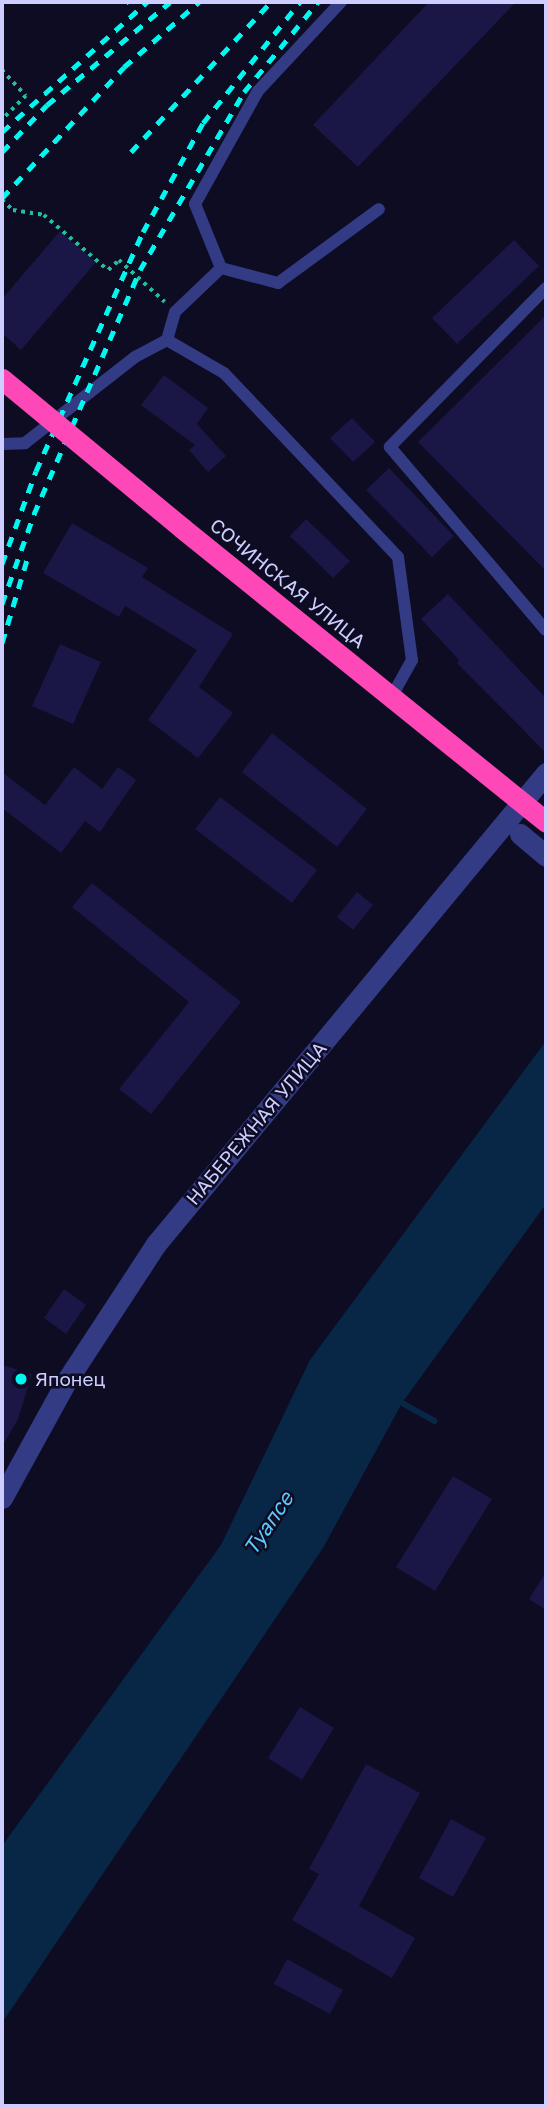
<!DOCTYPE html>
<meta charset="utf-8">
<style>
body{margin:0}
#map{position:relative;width:548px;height:2108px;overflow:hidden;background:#0d0c23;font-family:"Golos Text",sans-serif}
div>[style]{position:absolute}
.water>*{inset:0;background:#082746}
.stream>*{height:6px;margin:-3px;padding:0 3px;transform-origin:3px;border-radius:3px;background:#082746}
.building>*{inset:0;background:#1a1645}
.path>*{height:3.5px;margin-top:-1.75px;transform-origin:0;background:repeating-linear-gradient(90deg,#25bc9f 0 3.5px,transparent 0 8.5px)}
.lane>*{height:12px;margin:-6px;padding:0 6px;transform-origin:6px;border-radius:6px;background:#333b85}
.street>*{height:21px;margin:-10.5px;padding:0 10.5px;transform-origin:10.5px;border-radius:10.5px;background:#333b85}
.highway>*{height:21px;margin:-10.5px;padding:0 10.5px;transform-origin:10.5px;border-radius:10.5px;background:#ff48b8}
.rail>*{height:5px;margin-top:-2.5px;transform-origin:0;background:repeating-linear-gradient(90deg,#00f8f0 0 10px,transparent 0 19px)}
.highway-bridge>*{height:21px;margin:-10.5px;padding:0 10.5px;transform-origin:10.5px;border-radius:10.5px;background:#ff48b8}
.dots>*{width:19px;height:19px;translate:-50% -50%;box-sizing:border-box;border:4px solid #0d0c23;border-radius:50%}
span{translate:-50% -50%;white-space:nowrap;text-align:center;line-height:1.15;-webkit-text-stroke:5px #0d0c23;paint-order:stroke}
.street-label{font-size:19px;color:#cdceff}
.poi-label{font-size:19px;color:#cdceff}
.left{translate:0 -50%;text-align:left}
.water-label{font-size:21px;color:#5bc9ff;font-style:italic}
.frame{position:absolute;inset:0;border:4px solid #cdceff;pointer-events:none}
</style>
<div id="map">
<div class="water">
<div style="clip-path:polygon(546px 1041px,546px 1204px,402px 1403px,323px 1548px,2px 2023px,2px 1846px,221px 1545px,310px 1360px)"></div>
</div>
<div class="stream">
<div style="left:402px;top:1403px;width:37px;rotate:29deg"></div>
</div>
<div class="building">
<div style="clip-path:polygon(429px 2px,516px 2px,358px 167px,313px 125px)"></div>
<div style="clip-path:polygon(60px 231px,96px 262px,21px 350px,2px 333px,2px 299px)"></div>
<div style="clip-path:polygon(514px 240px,539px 266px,457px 344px,432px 318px)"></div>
<div style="clip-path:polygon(546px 315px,546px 571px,418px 442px)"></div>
<div style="clip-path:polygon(164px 375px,208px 408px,197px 424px,226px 456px,208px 472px,189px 450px,195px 445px,141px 405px)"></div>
<div style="clip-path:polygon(352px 418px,375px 442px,353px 462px,330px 438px)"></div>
<div style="clip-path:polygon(389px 468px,454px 536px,432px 557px,366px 490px)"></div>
<div style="clip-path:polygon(306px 519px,350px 561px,333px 578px,290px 536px)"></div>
<div style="clip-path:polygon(72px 523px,148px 568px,142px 577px,233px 634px,199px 687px,233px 713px,198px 758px,148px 720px,197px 650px,125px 606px,119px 617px,43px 573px)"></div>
<div style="clip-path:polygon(448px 594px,546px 698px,546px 753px,457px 663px,459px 660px,421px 619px)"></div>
<div style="clip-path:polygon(60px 644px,101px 662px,73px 724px,32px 706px)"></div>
<div style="clip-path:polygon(272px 733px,367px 809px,337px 847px,242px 772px)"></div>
<div style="clip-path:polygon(74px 767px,102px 789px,118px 767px,136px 780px,100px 832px,85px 821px,61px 853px,2px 808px,2px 772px,45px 805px)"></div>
<div style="clip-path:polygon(220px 797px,317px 870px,292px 903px,195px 829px)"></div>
<div style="clip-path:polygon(92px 883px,241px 1002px,151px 1114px,119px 1089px,189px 1002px,72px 907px)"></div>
<div style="clip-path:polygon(357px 892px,373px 905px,353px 930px,337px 917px)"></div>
<div style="clip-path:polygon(64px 1289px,86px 1305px,66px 1334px,44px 1318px)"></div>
<div style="clip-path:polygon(2px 1365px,32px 1374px,18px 1419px,2px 1447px)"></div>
<div style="clip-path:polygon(453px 1476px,492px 1499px,435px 1591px,396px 1567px)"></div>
<div style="clip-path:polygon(546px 1572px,546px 1610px,529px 1599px)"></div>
<div style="clip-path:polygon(300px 1707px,334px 1728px,302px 1780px,268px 1758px)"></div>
<div style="clip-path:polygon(366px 1764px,420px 1793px,359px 1906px,415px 1938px,392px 1978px,292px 1920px,319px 1874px,309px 1869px)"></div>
<div style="clip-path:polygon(451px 1819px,486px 1838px,453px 1897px,419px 1878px)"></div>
<div style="clip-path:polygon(287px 1959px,343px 1990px,330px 2014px,274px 1984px)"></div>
</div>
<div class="path">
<div style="left:2px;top:70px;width:35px;rotate:47deg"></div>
<div style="left:26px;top:96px;width:34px;rotate:135deg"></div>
<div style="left:2px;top:200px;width:15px;rotate:42deg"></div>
<div style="left:13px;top:210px;width:31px;rotate:9deg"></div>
<div style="left:44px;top:215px;width:84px;rotate:40.7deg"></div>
<div style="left:108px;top:270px;width:15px;rotate:-42deg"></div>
<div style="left:119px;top:260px;width:62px;rotate:42.4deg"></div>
</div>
<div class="lane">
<div style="left:221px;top:268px;width:59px;rotate:14.7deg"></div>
<div style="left:278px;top:283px;width:125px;rotate:-36.2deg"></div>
<div style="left:546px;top:288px;width:223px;rotate:134.5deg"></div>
<div style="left:390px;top:447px;width:240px;rotate:49.6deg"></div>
<div style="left:167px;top:340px;width:29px;rotate:-74deg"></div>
<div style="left:175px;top:312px;width:64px;rotate:-43.7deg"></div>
<div style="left:221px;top:268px;width:69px;rotate:-112.1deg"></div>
<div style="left:195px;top:204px;width:129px;rotate:-60.9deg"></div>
<div style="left:258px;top:91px;width:122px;rotate:-47deg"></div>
<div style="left:2px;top:444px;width:23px;rotate:-2deg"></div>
<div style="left:25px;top:443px;width:140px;rotate:-38deg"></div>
<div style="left:135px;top:357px;width:36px;rotate:-28deg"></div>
<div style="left:167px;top:340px;width:66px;rotate:30.1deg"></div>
<div style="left:224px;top:373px;width:253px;rotate:46.6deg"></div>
<div style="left:398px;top:557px;width:104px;rotate:82.3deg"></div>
<div style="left:412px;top:660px;width:41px;rotate:119.1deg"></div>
</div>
<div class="street">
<div style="left:520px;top:834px;width:34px;rotate:40deg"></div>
<div style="left:2px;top:1498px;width:135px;rotate:-61.2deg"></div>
<div style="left:67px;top:1380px;width:163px;rotate:-56.8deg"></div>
<div style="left:156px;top:1244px;width:612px;rotate:-50.37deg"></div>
</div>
<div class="highway">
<div style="left:182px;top:528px;width:468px;rotate:38.9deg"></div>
</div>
<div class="rail">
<div style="left:126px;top:3px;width:1px;rotate:-45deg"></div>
<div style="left:2px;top:132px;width:195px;rotate:-41.9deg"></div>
<div style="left:2px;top:152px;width:65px;rotate:-46.2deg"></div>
<div style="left:47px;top:105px;width:160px;rotate:-39.9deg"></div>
<div style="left:131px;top:152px;width:205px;rotate:-47deg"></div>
<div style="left:2px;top:198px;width:179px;rotate:-47deg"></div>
<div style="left:124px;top:67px;width:99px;rotate:-40.9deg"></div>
<div style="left:2px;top:564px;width:99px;rotate:-69.9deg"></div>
<div style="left:36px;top:471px;width:262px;rotate:-65.9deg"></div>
<div style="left:143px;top:232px;width:124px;rotate:-61.2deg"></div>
<div style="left:203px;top:123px;width:155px;rotate:-51.3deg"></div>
<div style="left:2px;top:604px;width:96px;rotate:-70.4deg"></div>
<div style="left:34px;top:514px;width:266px;rotate:-66.5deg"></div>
<div style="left:140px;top:270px;width:206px;rotate:-59.7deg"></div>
<div style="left:244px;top:92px;width:117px;rotate:-50.6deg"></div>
<div style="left:2px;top:643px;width:94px;rotate:-73.3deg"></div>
</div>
<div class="highway-bridge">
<div style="left:2px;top:379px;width:234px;rotate:39.6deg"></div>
</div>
<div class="dots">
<div style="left:21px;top:1379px;background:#00f8f0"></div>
</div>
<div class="street-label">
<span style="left:288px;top:583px;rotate:39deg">СОЧИНСКАЯ УЛИЦА</span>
<span style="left:256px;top:1123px;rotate:-50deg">НАБЕРЕЖНАЯ УЛИЦА</span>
</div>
<div class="poi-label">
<span class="left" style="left:35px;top:1379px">Японец</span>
</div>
<div class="water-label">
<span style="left:268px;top:1523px;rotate:-56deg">Туапсе</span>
</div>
<div class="frame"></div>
</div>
